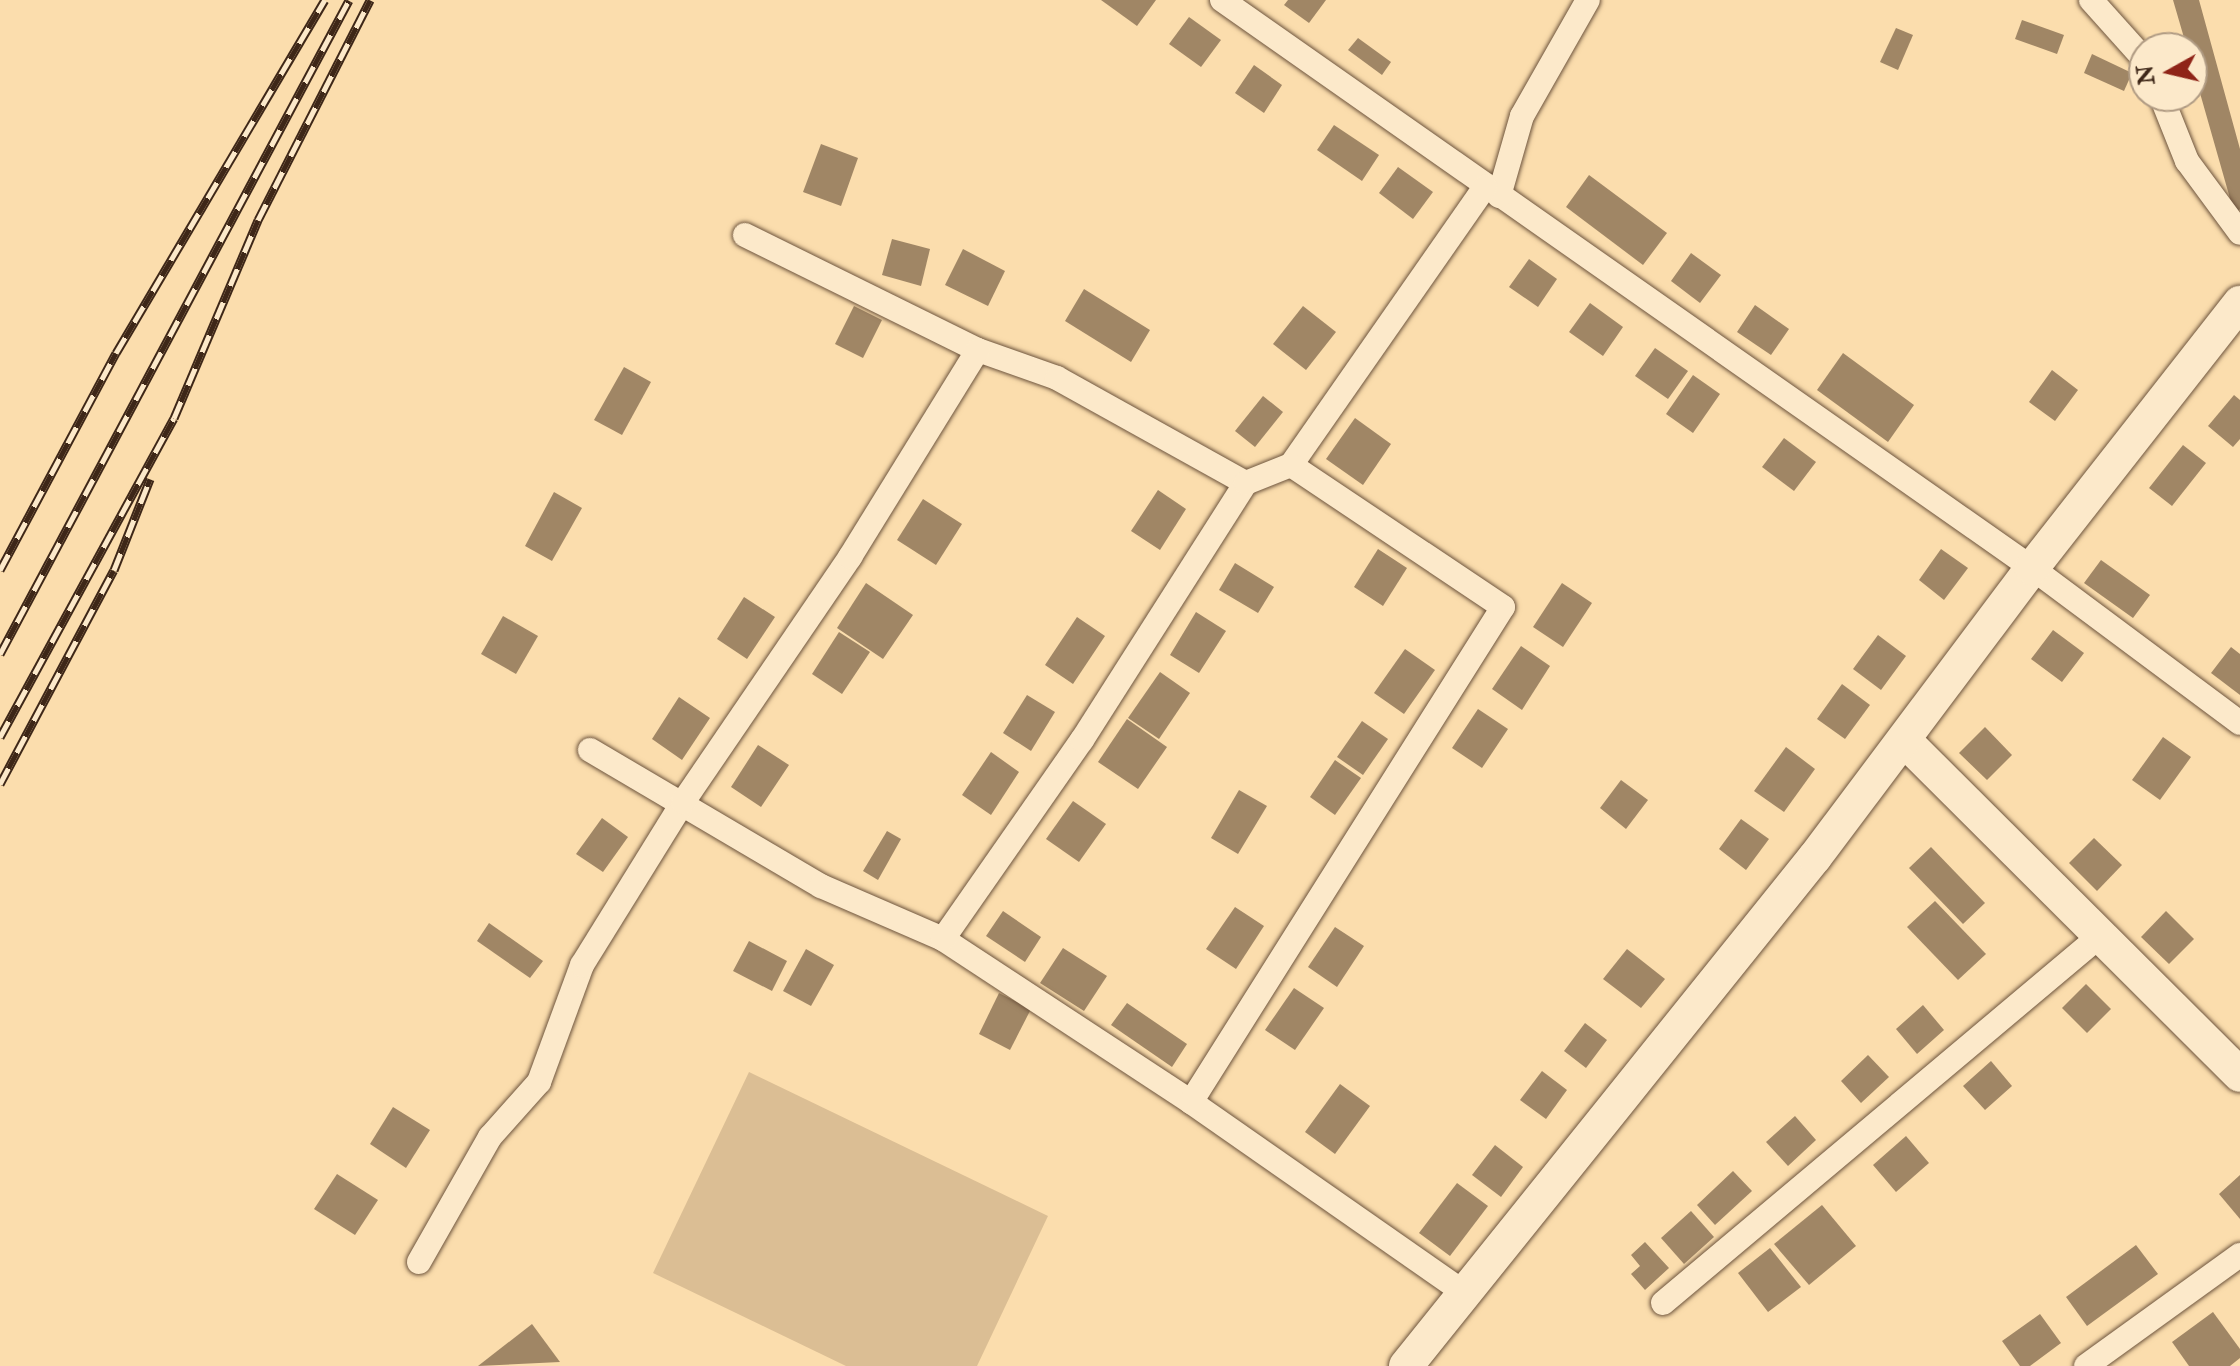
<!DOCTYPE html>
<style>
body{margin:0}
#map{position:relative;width:2240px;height:1366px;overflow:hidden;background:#fbddad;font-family:"IM FELL Double Pica",serif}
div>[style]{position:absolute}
.green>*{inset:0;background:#dbbe94}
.building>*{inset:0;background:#a08665}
.roads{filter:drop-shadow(0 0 2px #6d543d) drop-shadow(0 0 2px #6d543d)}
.street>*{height:24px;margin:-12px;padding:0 12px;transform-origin:12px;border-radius:12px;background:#fce9ca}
.secondary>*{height:34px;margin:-17px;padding:0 17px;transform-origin:17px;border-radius:17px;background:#fce9ca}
.rail>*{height:9px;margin-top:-4.5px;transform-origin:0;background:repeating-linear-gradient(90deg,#fce9ca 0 18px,#3e2718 0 36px);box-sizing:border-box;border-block:2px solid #3e2718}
span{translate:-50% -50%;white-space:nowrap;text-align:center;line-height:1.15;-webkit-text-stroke:7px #fce9ca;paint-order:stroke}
.north{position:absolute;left:2128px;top:32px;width:80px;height:80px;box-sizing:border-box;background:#fce9ca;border:2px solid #b09b83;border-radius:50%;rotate:262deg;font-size:22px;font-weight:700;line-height:32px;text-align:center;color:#3e2718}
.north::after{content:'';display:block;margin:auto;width:28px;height:36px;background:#8f2418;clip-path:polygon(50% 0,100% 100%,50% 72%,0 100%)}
</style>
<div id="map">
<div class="green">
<div style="clip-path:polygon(749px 1072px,1048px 1216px,977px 1366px,846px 1366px,653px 1273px)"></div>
</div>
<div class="building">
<div style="clip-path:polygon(1101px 0,1156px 0,1137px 26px)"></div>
<div style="clip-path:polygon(1288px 0,1326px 0,1309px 23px,1284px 5px)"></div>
<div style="clip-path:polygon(2173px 0,2199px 0,2240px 149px,2240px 209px,2235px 216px,2192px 65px,2192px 48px,2187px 48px)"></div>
<div style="clip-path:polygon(1189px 17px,1221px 40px,1201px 67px,1169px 44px)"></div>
<div style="clip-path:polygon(2022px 20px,2064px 35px,2057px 54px,2015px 39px)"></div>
<div style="clip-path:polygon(1896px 28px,1913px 35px,1898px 70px,1880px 62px)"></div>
<div style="clip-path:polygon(1358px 38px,1391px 62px,1382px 75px,1348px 50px)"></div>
<div style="clip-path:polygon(2092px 54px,2132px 73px,2124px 91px,2084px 73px)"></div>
<div style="clip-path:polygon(1254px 65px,1282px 85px,1264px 113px,1235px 93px)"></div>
<div style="clip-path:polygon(1334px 125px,1379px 155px,1362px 181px,1317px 150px)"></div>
<div style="clip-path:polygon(821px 144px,858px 158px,841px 206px,803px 192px)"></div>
<div style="clip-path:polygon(1398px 167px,1433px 192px,1413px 219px,1379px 193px)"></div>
<div style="clip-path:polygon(1589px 175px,1667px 233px,1643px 265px,1566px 207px)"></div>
<div style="clip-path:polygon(892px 239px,930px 249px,921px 286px,882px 275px)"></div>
<div style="clip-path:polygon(963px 249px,1005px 271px,988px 306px,945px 285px)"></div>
<div style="clip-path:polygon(1691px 253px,1721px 275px,1700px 303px,1671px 281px)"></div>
<div style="clip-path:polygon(1529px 259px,1557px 279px,1538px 307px,1509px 287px)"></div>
<div style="clip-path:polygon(1084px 289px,1150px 330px,1131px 362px,1065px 321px)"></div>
<div style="clip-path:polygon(1590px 303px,1623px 327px,1603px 356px,1569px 332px)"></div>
<div style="clip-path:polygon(1755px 305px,1789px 329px,1771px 355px,1737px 332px)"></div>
<div style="clip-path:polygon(854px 306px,882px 320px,863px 358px,835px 344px)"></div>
<div style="clip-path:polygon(1303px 306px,1336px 332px,1306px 370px,1273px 344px)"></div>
<div style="clip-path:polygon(1655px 348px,1688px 371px,1668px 399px,1635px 376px)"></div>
<div style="clip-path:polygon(1843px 353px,1914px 405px,1888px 442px,1817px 390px)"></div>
<div style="clip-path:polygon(624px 367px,651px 382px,622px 435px,594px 420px)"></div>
<div style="clip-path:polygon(2052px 370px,2078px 390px,2055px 421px,2029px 402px)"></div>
<div style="clip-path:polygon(1693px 375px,1720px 394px,1693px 433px,1666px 414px)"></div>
<div style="clip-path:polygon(2234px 395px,2240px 400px,2240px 439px,2233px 447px,2208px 426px)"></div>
<div style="clip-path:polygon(1263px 396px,1283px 412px,1255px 447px,1235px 431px)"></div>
<div style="clip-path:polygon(1355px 418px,1391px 444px,1363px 485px,1326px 459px)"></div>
<div style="clip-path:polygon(1784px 438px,1816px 462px,1794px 491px,1762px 467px)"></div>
<div style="clip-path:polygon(2183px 445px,2206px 463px,2172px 506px,2149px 488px)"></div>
<div style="clip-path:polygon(1158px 490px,1186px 509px,1160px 550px,1131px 531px)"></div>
<div style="clip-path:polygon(554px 492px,582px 508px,552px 561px,525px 546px)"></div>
<div style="clip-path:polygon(923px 499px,962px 524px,936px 565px,897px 540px)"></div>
<div style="clip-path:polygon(1378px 549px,1407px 568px,1383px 606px,1354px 587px)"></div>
<div style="clip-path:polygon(1941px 549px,1968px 568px,1944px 600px,1919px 580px)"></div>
<div style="clip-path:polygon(2101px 560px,2150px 595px,2133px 618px,2084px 583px)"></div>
<div style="clip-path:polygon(1235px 563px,1274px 587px,1258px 613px,1219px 590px)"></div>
<div style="clip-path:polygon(866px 583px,913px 615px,883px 659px,837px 628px)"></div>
<div style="clip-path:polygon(1562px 583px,1592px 603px,1563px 647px,1533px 627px)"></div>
<div style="clip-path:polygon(744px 597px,775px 617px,747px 659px,717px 639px)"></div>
<div style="clip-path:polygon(1196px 612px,1226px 631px,1199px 673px,1170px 655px)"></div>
<div style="clip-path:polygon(503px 616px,538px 636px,516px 674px,481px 654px)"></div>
<div style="clip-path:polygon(1077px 617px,1105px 636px,1073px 684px,1045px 665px)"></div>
<div style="clip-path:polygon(2053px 630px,2084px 653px,2062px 682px,2031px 659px)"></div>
<div style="clip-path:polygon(839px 632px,870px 652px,842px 694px,812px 674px)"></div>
<div style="clip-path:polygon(1878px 635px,1906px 656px,1881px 690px,1853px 669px)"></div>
<div style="clip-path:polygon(1521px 646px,1550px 666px,1522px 710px,1492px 689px)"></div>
<div style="clip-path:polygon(2231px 647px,2240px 654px,2240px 695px,2211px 673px)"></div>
<div style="clip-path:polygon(1405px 649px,1435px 670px,1404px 714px,1374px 693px)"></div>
<div style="clip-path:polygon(1160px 672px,1190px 693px,1159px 739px,1128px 718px)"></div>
<div style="clip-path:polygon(1842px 684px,1870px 705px,1845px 739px,1817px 719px)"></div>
<div style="clip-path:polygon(1027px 695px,1055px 712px,1031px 751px,1003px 733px)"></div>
<div style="clip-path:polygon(679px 697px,710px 718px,682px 760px,652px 739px)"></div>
<div style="clip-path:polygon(1478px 709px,1508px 729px,1482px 768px,1452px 748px)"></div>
<div style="clip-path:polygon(1127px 719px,1167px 747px,1138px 789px,1098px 762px)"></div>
<div style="clip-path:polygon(1362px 721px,1388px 739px,1363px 775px,1337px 757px)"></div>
<div style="clip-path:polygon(1985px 727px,2012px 755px,1987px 780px,1959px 753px)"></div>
<div style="clip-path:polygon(2163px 737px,2191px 757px,2160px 800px,2132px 780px)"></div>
<div style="clip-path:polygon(758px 745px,789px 765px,761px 807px,731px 787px)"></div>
<div style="clip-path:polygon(1786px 747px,1815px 769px,1784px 812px,1754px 791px)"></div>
<div style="clip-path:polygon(991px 752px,1019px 772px,991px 815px,962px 795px)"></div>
<div style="clip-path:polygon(1335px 760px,1361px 778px,1335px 815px,1310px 797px)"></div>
<div style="clip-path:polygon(1621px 780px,1648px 800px,1626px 829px,1600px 808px)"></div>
<div style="clip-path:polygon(1239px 790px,1267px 806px,1238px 854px,1211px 838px)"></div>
<div style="clip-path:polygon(1073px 801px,1106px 824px,1079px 862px,1046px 839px)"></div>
<div style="clip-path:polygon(602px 818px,628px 837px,603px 872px,576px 854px)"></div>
<div style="clip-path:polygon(1741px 819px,1769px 839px,1746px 870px,1719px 849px)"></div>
<div style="clip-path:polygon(887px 831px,901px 839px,878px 880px,863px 871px)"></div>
<div style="clip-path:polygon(2094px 838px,2122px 865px,2097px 891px,2069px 863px)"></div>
<div style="clip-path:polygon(1931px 847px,1985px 903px,1963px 924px,1909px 868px)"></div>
<div style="clip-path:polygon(1935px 901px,1986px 954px,1958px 980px,1907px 927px)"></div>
<div style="clip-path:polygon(1235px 907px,1264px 926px,1236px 969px,1206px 949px)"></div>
<div style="clip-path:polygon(1003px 911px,1041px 937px,1025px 962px,986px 936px)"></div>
<div style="clip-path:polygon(2166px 911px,2194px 939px,2169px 964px,2141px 937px)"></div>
<div style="clip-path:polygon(489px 923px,543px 961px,530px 978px,477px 941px)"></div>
<div style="clip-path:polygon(1335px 927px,1364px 946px,1337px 987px,1308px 967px)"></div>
<div style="clip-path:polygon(749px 941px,787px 961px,772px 991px,733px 971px)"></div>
<div style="clip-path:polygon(1063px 948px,1107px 976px,1084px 1011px,1040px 983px)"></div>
<div style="clip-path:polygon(806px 949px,834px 965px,811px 1006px,783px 991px)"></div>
<div style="clip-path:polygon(1627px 949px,1665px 979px,1641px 1008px,1603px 979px)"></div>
<div style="clip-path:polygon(2086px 984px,2111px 1009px,2087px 1033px,2062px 1008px)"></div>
<div style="clip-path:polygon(1294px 988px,1324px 1008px,1295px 1050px,1265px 1030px)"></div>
<div style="clip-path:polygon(999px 993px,1031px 1009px,1010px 1050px,979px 1034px)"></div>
<div style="clip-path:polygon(1127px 1003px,1187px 1044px,1172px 1067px,1111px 1025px)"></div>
<div style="clip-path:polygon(1923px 1005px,1944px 1030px,1917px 1054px,1896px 1029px)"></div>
<div style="clip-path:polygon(1585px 1023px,1607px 1040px,1586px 1068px,1564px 1051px)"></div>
<div style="clip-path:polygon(1868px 1055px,1889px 1077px,1861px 1103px,1841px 1081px)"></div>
<div style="clip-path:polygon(1991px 1061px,2012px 1086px,1985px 1110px,1963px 1086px)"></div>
<div style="clip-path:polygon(1542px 1071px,1567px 1090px,1546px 1119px,1520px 1100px)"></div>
<div style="clip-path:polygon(1340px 1084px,1370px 1106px,1335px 1154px,1305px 1132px)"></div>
<div style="clip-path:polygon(393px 1107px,430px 1130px,406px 1168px,370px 1144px)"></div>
<div style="clip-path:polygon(1795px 1116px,1816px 1140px,1788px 1166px,1766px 1142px)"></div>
<div style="clip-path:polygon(1906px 1136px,1929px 1163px,1896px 1192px,1873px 1165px)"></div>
<div style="clip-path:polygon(1495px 1145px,1523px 1167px,1501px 1197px,1472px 1175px)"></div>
<div style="clip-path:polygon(1733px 1171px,1752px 1191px,1715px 1225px,1697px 1205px)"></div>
<div style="clip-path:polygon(337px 1174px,378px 1200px,355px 1235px,314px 1209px)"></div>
<div style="clip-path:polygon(2240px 1175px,2240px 1219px,2219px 1194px)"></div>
<div style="clip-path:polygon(1457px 1183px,1488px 1206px,1450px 1256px,1419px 1233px)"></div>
<div style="clip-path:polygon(1822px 1205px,1856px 1246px,1809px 1285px,1774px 1244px)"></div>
<div style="clip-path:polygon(1691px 1211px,1714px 1237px,1684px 1264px,1661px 1238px)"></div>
<div style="clip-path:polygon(1645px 1242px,1669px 1268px,1645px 1290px,1631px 1274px,1640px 1266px,1631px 1255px)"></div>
<div style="clip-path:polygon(2136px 1245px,2158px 1274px,2087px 1326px,2066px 1297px)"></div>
<div style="clip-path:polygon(1770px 1248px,1801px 1287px,1768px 1312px,1738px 1273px)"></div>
<div style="clip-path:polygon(2213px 1312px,2240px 1349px,2240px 1358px,2230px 1366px,2189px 1366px,2172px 1342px)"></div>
<div style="clip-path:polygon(2040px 1314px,2061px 1343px,2030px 1366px,2020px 1366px,2002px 1341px)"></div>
<div style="clip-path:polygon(532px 1324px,560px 1362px,478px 1366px)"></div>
</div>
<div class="roads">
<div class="street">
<div style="left:1222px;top:0;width:989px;rotate:35.04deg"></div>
<div style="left:2032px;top:568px;width:259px;rotate:36.7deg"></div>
<div style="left:2091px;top:0;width:79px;rotate:48.1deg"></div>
<div style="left:2161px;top:96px;width:70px;rotate:68.2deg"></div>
<div style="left:2187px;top:161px;width:89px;rotate:53.6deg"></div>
<div style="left:1499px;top:196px;width:83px;rotate:-74deg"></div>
<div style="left:1522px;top:116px;width:133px;rotate:-60.4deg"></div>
<div style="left:745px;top:235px;width:260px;rotate:26.3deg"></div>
<div style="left:978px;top:350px;width:84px;rotate:19.5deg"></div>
<div style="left:1057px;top:378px;width:216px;rotate:29.1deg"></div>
<div style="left:590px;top:750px;width:268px;rotate:30.5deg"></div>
<div style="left:821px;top:886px;width:133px;rotate:23.5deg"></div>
<div style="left:943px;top:939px;width:297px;rotate:33.3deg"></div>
<div style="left:1191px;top:1102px;width:335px;rotate:34.9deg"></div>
<div style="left:943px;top:939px;width:243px;rotate:-55.1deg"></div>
<div style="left:1082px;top:740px;width:305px;rotate:-57.5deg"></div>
<div style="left:1246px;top:483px;width:48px;rotate:-21.8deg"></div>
<div style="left:1291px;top:465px;width:339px;rotate:-55.1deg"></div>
<div style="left:1191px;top:1102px;width:585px;rotate:-57.78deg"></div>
<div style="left:1503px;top:607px;width:255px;rotate:-146.2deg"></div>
<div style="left:419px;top:1262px;width:144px;rotate:-60.4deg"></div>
<div style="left:490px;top:1137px;width:74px;rotate:-48.3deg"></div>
<div style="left:539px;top:1082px;width:125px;rotate:-69.8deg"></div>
<div style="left:582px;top:965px;width:192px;rotate:-58.2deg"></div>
<div style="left:683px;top:802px;width:297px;rotate:-55.7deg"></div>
<div style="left:850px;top:557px;width:243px;rotate:-58.3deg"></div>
<div style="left:1663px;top:1303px;width:572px;rotate:-40.04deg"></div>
<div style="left:2086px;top:1366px;width:190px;rotate:-35.8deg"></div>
</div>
<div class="secondary">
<div style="left:1905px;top:741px;width:473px;rotate:44.9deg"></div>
<div style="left:1406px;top:1366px;width:653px;rotate:-51.22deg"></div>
<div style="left:1815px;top:857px;width:361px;rotate:-53.1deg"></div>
<div style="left:2032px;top:568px;width:337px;rotate:-51.9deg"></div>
</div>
</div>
<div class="rail">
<div style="left:0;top:570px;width:246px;rotate:-61.9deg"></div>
<div style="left:116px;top:353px;width:410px;rotate:-59.4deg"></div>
<div style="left:0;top:654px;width:741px;rotate:-61.91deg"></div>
<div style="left:0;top:737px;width:363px;rotate:-61.4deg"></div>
<div style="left:174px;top:418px;width:215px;rotate:-67deg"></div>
<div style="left:258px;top:220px;width:247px;rotate:-63deg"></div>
<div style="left:0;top:784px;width:242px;rotate:-62deg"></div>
<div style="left:114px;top:570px;width:98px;rotate:-68.4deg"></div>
</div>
<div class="north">N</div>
</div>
